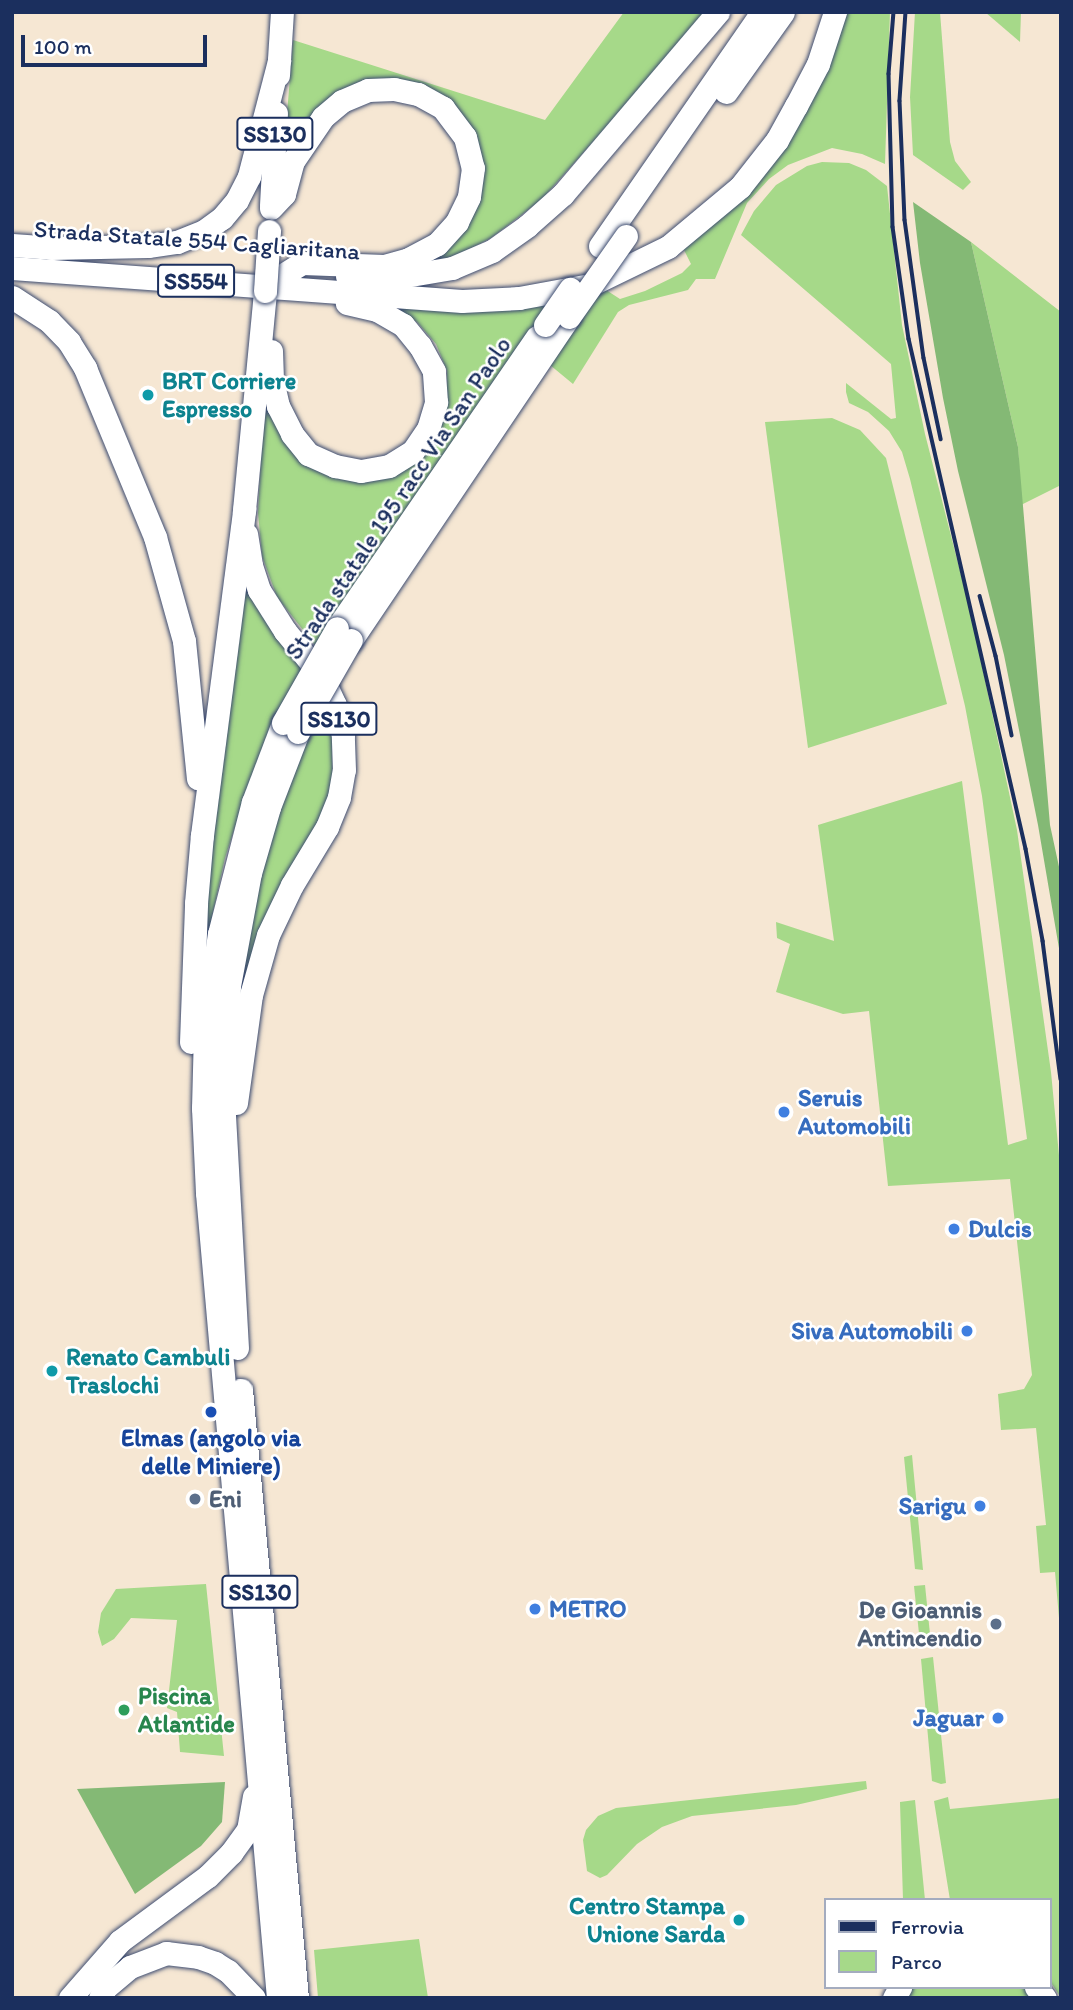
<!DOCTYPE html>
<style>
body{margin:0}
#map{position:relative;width:1073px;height:2010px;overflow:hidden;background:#f6e7d3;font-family:Itim,sans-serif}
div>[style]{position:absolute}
.green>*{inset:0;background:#a6d989}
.forest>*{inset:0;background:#84b975}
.roads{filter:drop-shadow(0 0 2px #3c4b70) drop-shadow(0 0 2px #3c4b70)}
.highway>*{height:23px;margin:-11.5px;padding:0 11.5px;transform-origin:11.5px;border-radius:11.5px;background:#fff}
.rail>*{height:3.5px;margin:-1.75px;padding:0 1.75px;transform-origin:1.75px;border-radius:1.75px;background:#1b2f5e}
.bridges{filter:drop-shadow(0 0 2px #3c4b70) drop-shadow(0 0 2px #3c4b70)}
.highway-bridge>*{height:23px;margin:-11.5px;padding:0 11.5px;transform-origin:11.5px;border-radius:11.5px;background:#fff}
.dots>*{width:19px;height:19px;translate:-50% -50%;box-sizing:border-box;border:4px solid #fff;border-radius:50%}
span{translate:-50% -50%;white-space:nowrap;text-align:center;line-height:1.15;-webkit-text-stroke:5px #fff;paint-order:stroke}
.shield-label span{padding:2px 5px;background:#fff;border:2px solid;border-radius:5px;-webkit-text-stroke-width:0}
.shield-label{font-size:23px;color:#1b2f5e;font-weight:700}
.street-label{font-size:24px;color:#1b2f5e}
.culture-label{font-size:24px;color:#0d838f;font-weight:700}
.left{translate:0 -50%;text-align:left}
.right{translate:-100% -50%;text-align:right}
.shop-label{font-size:24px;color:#366cbe;font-weight:700}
.transit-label{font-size:24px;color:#164399;font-weight:700}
.service-label{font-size:24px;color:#4e5e75;font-weight:700}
.leisure-label{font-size:24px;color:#27864d;font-weight:700}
.frame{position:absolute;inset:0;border:14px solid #1b2f5e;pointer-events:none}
.legend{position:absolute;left:824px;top:1898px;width:228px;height:91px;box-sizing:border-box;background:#fff;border:2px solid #a4acbf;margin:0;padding:9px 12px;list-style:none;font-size:21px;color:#1b2f5e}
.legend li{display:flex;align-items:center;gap:14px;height:35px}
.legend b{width:35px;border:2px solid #a4acbf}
.scale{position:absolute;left:21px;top:35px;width:186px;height:32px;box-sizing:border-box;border:4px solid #1b2f5e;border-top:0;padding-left:9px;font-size:21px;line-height:24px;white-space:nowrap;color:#1b2f5e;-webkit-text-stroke:5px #fff;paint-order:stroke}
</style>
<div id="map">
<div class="green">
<div style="clip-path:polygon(624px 12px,709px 12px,541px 200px,491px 238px,456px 256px,431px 261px,444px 251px,465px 227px,466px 131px,370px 82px,287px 154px,284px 151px,293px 40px,545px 120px)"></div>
<div style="clip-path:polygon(839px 12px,890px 12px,885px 164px,862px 154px,832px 148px,788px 165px,769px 179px,747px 203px,715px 279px,696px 279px,688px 290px,629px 305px,618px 312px,573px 384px,550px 365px,587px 312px,535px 329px,318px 649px,277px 597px,262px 556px,258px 513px,264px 402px,269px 399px,281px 431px,366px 478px,440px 423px,447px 393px,447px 371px,436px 344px,417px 322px,390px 308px,603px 288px,620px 299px,645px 291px,682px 273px,691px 264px,683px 248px,725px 215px,744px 193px)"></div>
<div style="clip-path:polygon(915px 12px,940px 12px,950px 142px,955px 161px,971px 182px,963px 190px,913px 155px,910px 97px)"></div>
<div style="clip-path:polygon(985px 12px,1021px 12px,1020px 42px)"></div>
<div style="clip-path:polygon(822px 162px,849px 163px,866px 170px,887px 186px,902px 325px,925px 434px,970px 610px,1017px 830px,1051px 1072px,1061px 1176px,1061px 1641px,1055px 1572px,1040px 1573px,1036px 1526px,1046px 1525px,1036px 1428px,1001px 1430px,998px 1394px,1024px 1389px,1032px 1375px,1010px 1179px,888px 1186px,869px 1011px,843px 1014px,776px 992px,790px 944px,777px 938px,776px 922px,834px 941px,818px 825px,962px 781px,1008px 1145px,1027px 1139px,982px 796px,965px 706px,910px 479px,902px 452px,889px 431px,868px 412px,849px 403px,846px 392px,846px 383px,891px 419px,896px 418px,891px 364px,741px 235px,754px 211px,776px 185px,807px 166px)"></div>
<div style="clip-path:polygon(971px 242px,1061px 312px,1061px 485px,1021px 505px,1018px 447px)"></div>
<div style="clip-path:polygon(832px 418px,860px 430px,886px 458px,947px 704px,808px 748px,765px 422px)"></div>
<div style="clip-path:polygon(239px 574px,331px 702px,333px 786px,236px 1015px,244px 799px,225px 858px,202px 962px,199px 948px)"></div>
<div style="clip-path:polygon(912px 1455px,923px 1570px,915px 1569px,904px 1457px)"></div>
<div style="clip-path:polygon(206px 1584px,224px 1756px,180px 1752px,177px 1712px,167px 1708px,177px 1620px,131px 1618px,114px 1639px,102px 1646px,98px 1632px,101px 1613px,116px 1589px)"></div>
<div style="clip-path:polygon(925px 1585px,931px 1644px,920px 1643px,914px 1586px)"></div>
<div style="clip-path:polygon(933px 1657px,946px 1783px,941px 1784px,932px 1781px,921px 1659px)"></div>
<div style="clip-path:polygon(866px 1781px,867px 1789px,796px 1805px,692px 1816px,662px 1827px,637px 1844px,607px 1875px,600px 1878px,587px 1871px,583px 1840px,586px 1830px,598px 1816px,616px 1808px)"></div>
<div style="clip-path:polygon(948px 1797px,950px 1809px,1061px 1798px,1061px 1998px,1050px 1981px,1050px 1900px,950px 1900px,934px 1801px)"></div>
<div style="clip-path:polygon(915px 1800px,925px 1900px,903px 1900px,900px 1802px)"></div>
<div style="clip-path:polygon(419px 1939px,428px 1998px,318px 1998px,314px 1950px)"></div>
<div style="clip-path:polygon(906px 1987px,1032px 1987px,1040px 1998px,899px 1998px)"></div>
</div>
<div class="forest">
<div style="clip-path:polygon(913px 202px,971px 242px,1018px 447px,1050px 825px,1061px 876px,1061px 960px,1038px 825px,1004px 655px,958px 471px,943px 398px,920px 263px)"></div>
<div style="clip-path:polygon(225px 1782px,222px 1822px,201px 1846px,135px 1894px,77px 1789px)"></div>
</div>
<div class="roads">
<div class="highway">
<div style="left:278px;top:75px;width:63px;rotate:-86.4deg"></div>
<div style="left:726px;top:92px;width:98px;rotate:-54.5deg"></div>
<div style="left:271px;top:205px;width:92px;rotate:-86.9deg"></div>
<div style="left:271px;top:208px;width:19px;rotate:-47deg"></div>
<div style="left:284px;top:194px;width:34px;rotate:-75deg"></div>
<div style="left:293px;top:161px;width:53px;rotate:-55.7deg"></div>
<div style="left:323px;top:117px;width:25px;rotate:-40deg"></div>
<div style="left:342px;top:101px;width:28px;rotate:-23deg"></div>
<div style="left:368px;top:90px;width:26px;rotate:-2deg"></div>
<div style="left:394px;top:89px;width:25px;rotate:12deg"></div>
<div style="left:418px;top:94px;width:29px;rotate:29deg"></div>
<div style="left:443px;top:108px;width:36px;rotate:53deg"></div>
<div style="left:465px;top:137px;width:32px;rotate:76deg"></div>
<div style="left:473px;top:168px;width:29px;rotate:98deg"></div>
<div style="left:469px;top:197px;width:28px;rotate:116deg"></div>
<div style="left:457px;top:222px;width:30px;rotate:132deg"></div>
<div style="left:437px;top:244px;width:32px;rotate:152deg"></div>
<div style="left:409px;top:259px;width:26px;rotate:164deg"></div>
<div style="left:384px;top:266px;width:82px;rotate:-177.9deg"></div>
<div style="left:302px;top:263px;width:19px;rotate:148deg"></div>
<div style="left:12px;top:245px;width:39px;rotate:4deg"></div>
<div style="left:51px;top:248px;width:97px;rotate:-1.2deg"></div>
<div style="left:148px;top:246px;width:29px;rotate:-8deg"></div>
<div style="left:177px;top:242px;width:29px;rotate:-22deg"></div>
<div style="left:204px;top:231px;width:22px;rotate:-36deg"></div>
<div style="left:222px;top:218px;width:23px;rotate:-50deg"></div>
<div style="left:237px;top:200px;width:27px;rotate:-63deg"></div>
<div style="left:249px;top:176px;width:119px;rotate:-75.4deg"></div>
<div style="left:600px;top:246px;width:285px;rotate:-55.3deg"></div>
<div style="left:12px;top:268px;width:451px;rotate:4.2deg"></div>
<div style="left:462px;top:301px;width:57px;rotate:-3deg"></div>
<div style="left:519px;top:298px;width:72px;rotate:-10.4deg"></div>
<div style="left:590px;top:285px;width:87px;rotate:-26deg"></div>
<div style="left:668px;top:247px;width:94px;rotate:-39.8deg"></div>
<div style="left:740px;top:187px;width:60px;rotate:-51.8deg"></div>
<div style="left:777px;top:140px;width:39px;rotate:-61deg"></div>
<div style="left:796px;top:106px;width:47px;rotate:-62.4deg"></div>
<div style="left:818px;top:64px;width:55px;rotate:-71.9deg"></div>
<div style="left:347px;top:276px;width:46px;rotate:2.5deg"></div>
<div style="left:393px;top:278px;width:60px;rotate:-9.6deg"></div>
<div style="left:452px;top:268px;width:43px;rotate:-23deg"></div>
<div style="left:492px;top:251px;width:43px;rotate:-35.5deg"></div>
<div style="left:527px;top:226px;width:48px;rotate:-41.6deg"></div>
<div style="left:563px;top:194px;width:239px;rotate:-49.6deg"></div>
<div style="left:12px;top:297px;width:44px;rotate:33deg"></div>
<div style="left:49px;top:321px;width:29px;rotate:46deg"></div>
<div style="left:69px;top:342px;width:31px;rotate:58deg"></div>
<div style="left:85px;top:368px;width:183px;rotate:67.5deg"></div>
<div style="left:155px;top:537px;width:108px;rotate:74.4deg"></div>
<div style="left:184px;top:641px;width:138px;rotate:84.2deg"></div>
<div style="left:271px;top:351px;width:29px;rotate:88deg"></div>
<div style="left:272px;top:380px;width:27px;rotate:77deg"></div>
<div style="left:278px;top:406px;width:31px;rotate:63deg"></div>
<div style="left:292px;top:434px;width:26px;rotate:51deg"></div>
<div style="left:308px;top:454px;width:30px;rotate:24deg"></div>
<div style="left:335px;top:466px;width:26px;rotate:11deg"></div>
<div style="left:361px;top:471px;width:28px;rotate:-10deg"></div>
<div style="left:389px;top:466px;width:28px;rotate:-32deg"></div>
<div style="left:413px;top:451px;width:27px;rotate:-56deg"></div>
<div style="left:428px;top:429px;width:28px;rotate:-73deg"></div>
<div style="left:436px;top:402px;width:31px;rotate:-94deg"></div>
<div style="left:434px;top:371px;width:29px;rotate:-119deg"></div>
<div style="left:420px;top:346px;width:27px;rotate:-129deg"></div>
<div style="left:403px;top:325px;width:30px;rotate:-150deg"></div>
<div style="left:377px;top:310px;width:31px;rotate:-167deg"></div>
<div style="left:337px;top:628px;width:353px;rotate:-55.5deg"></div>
<div style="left:351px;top:640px;width:390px;rotate:-56deg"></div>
<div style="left:191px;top:1042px;width:139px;rotate:-87.9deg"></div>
<div style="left:196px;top:903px;width:68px;rotate:-85deg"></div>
<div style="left:202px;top:835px;width:328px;rotate:-82.6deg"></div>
<div style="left:244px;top:510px;width:220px;rotate:-84.5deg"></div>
<div style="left:236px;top:1103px;width:109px;rotate:-82.1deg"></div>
<div style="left:251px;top:995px;width:62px;rotate:-74.2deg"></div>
<div style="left:268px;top:935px;width:55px;rotate:-64.4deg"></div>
<div style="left:292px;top:885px;width:68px;rotate:-58.9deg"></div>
<div style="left:327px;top:827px;width:32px;rotate:-68deg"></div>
<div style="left:339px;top:797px;width:27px;rotate:-80deg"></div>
<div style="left:344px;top:770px;width:35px;rotate:-92deg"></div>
<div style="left:343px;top:735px;width:31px;rotate:-105deg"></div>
<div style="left:335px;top:705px;width:33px;rotate:-115deg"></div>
<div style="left:321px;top:675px;width:57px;rotate:-129.3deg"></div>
<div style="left:285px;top:631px;width:49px;rotate:-122.4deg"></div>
<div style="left:259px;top:590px;width:26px;rotate:-108deg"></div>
<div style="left:251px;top:565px;width:31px;rotate:-99deg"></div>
<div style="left:237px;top:1348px;width:254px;rotate:-93.2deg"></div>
<div style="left:223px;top:1094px;width:108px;rotate:-86.8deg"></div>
<div style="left:229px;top:986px;width:115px;rotate:-79.5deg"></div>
<div style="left:250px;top:873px;width:69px;rotate:-73.9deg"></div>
<div style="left:269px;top:807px;width:80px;rotate:-68.9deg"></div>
<div style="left:241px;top:1390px;width:611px;rotate:84.74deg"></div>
<div style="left:1036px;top:1987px;width:14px;rotate:51deg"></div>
<div style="left:70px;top:1998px;width:76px;rotate:-48.7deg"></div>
<div style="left:120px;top:1941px;width:109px;rotate:-36.5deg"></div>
<div style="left:208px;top:1876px;width:33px;rotate:-45deg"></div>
<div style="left:231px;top:1853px;width:29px;rotate:-54deg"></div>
<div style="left:248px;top:1830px;width:34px;rotate:-80deg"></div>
<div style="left:100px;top:1998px;width:11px;rotate:-63deg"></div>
<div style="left:105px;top:1988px;width:33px;rotate:-40deg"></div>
<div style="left:130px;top:1967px;width:39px;rotate:-21deg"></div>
<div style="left:166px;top:1953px;width:32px;rotate:7deg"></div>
<div style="left:198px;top:1957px;width:18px;rotate:19deg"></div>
<div style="left:215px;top:1963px;width:15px;rotate:32deg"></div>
<div style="left:228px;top:1971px;width:37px;rotate:46deg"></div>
<div style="left:278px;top:1998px;width:808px;rotate:-95.04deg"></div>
<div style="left:207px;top:1193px;width:85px;rotate:-92.7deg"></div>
<div style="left:203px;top:1108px;width:75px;rotate:-88.5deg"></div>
<div style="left:205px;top:1033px;width:100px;rotate:-82deg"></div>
<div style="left:219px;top:934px;width:136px;rotate:-75.6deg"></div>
<div style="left:253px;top:802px;width:85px;rotate:-69.2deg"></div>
<div style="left:894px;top:1998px;width:13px;rotate:-61deg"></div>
</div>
</div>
<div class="rail">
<div style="left:894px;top:12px;width:62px;rotate:94.6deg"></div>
<div style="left:889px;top:74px;width:153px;rotate:88.5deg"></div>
<div style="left:893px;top:227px;width:113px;rotate:81.9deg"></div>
<div style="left:909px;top:339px;width:523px;rotate:77.08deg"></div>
<div style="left:1026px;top:849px;width:94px;rotate:79.5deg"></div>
<div style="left:1043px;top:941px;width:139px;rotate:82.6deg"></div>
<div style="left:906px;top:12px;width:89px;rotate:93.9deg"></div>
<div style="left:900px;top:101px;width:119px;rotate:87.6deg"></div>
<div style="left:905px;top:220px;width:139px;rotate:82.2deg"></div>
<div style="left:924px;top:358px;width:83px;rotate:78.1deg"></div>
<div style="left:980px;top:596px;width:62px;rotate:75.1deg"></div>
<div style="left:996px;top:656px;width:81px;rotate:78.6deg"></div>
</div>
<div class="bridges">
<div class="highway-bridge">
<div style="left:265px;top:291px;width:60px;rotate:-86.2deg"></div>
<div style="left:569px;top:317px;width:99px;rotate:-54.9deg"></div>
<div style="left:545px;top:325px;width:44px;rotate:-55.2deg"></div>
<div style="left:283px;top:723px;width:109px;rotate:-60.4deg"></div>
<div style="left:298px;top:732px;width:106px;rotate:-60.1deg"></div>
</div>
</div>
<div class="dots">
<div style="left:148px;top:395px;background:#0f9aa8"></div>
<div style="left:784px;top:1112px;background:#3f7fe0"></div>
<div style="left:954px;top:1229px;background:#3f7fe0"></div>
<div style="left:967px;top:1331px;background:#3f7fe0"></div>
<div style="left:52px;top:1371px;background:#0f9aa8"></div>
<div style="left:211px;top:1412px;background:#1a4fb4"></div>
<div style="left:195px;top:1499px;background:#5c6f8a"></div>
<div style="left:980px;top:1506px;background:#3f7fe0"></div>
<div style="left:535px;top:1609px;background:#3f7fe0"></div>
<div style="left:996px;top:1624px;background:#5c6f8a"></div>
<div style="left:124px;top:1710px;background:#2e9e5b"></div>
<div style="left:998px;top:1718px;background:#3f7fe0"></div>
<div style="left:739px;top:1920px;background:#0f9aa8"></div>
</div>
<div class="shield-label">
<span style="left:275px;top:134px">SS130</span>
<span style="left:196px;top:281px">SS554</span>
<span style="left:339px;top:719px">SS130</span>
<span style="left:260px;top:1592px">SS130</span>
</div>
<div class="street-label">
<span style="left:197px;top:240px;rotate:4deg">Strada Statale 554 Cagliaritana</span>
<span style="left:398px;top:498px;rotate:-56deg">Strada statale 195 racc Via San Paolo</span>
</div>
<div class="culture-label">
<span class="left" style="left:162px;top:395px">BRT Corriere<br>Espresso</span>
<span class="left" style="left:66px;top:1371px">Renato Cambuli<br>Traslochi</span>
<span class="right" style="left:725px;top:1920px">Centro Stampa<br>Unione Sarda</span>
</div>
<div class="shop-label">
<span class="left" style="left:798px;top:1112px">Seruis<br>Automobili</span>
<span class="left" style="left:968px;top:1229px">Dulcis</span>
<span class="right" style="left:953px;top:1331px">Siva Automobili</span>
<span class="right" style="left:966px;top:1506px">Sarigu</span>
<span class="left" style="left:549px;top:1609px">METRO</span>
<span class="right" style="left:984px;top:1718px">Jaguar</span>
</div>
<div class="transit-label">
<span style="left:211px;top:1452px">Elmas (angolo via<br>delle Miniere)</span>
</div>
<div class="service-label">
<span class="left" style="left:209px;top:1499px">Eni</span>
<span class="right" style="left:982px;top:1624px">De Gioannis<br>Antincendio</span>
</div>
<div class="leisure-label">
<span class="left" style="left:138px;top:1710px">Piscina<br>Atlantide</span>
</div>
<div class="frame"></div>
<ul class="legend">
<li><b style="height:9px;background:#1b2f5e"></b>Ferrovia</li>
<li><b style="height:19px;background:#a6d989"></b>Parco</li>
</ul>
<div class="scale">100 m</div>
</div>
